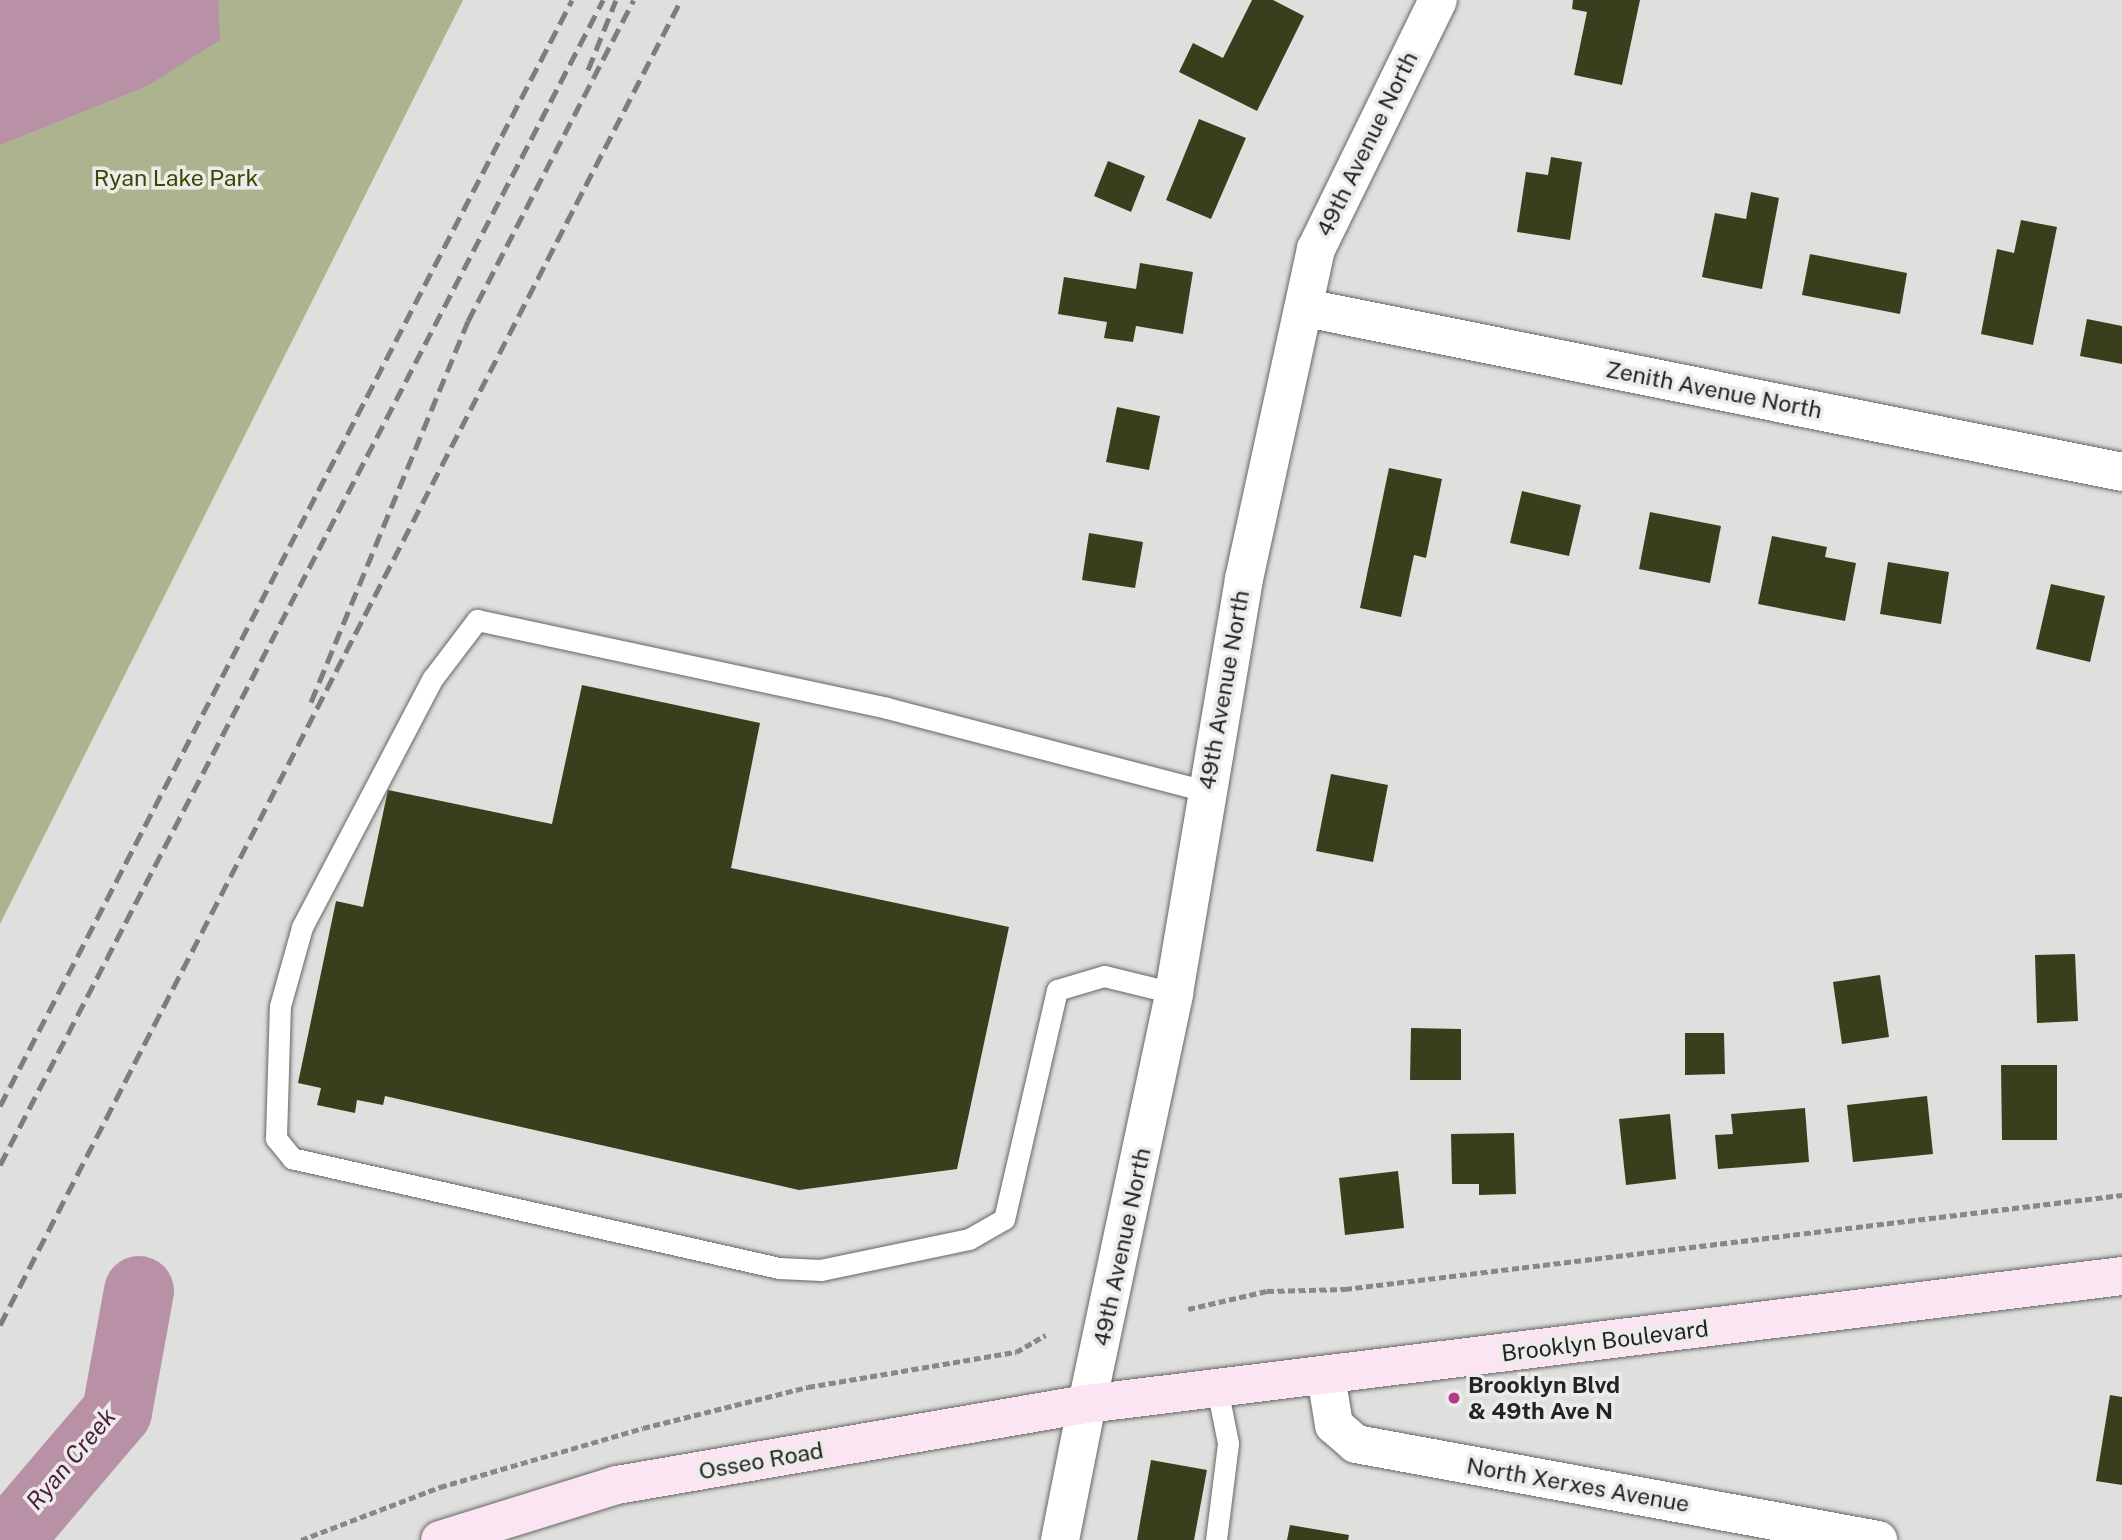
<!DOCTYPE html>
<style>
body{margin:0}
#map{position:relative;width:2122px;height:1540px;overflow:hidden;background:#dfe0dd;font-family:"Public Sans",sans-serif}
div>[style]{position:absolute}
.green>*{inset:0;background:#acb38e}
.water>*{inset:0;background:#b891a7}
.river>*{height:70px;margin:-35px;padding:0 35px;transform-origin:35px;border-radius:35px;background:#b891a7}
.building>*{inset:0;background:#393f1c}
.path>*{height:4.5px;margin-top:-2.25px;transform-origin:0;background:repeating-linear-gradient(90deg,#888886 0 7px,transparent 0 10.5px)}
.roads{filter:drop-shadow(0 0 2px #656663) drop-shadow(0 0 2px #656663)}
.service>*{height:21px;margin:-10.5px;padding:0 10.5px;transform-origin:10.5px;border-radius:10.5px;background:#fff}
.minor>*{height:38px;margin:-19px;padding:0 19px;transform-origin:19px;border-radius:19px;background:#fff}
.tertiary>*{height:38px;margin:-19px;padding:0 19px;transform-origin:19px;border-radius:19px;background:#fff}
.secondary>*{height:38px;margin:-19px;padding:0 19px;transform-origin:19px;border-radius:19px;background:#fce5f2}
.rail>*{height:5px;margin-top:-2.5px;transform-origin:0;background:repeating-linear-gradient(90deg,#7d7d7b 0 14px,transparent 0 21px)}
.dots>*{width:19px;height:19px;translate:-50% -50%;box-sizing:border-box;border:4px solid #ecedea;border-radius:50%}
span{translate:-50% -50%;white-space:nowrap;text-align:center;line-height:1.15;-webkit-text-stroke:7px #ecedea;paint-order:stroke}
.street-label{font-size:23px;color:#242423}
.park-label{font-size:23px;color:#3d4500}
.poi-label{font-size:23px;color:#242423;font-weight:700}
.left{translate:0 -50%;text-align:left}
.water-label{font-size:24px;color:#4f1e3d;font-style:italic}
</style>
<div id="map">
<div class="green">
<div style="clip-path:polygon(0 0,463px 0,0 924px)"></div>
</div>
<div class="water">
<div style="clip-path:polygon(0 0,218px 0,220px 40px,147px 86px,0 145px)"></div>
</div>
<div class="river">
<div style="left:8px;top:1540px;width:168px;rotate:-49.6deg"></div>
<div style="left:117px;top:1412px;width:123px;rotate:-79.7deg"></div>
</div>
<div class="building">
<div style="clip-path:polygon(1252px 0,1273px 0,1304px 16px,1257px 111px,1179px 72px,1193px 43px,1223px 58px)"></div>
<div style="clip-path:polygon(1573px 0,1640px 0,1622px 85px,1574px 75px,1587px 12px,1572px 9px)"></div>
<div style="clip-path:polygon(1199px 119px,1246px 138px,1211px 219px,1166px 200px)"></div>
<div style="clip-path:polygon(1551px 157px,1582px 162px,1570px 240px,1517px 232px,1526px 172px,1548px 175px)"></div>
<div style="clip-path:polygon(1108px 161px,1145px 176px,1131px 212px,1094px 196px)"></div>
<div style="clip-path:polygon(1751px 192px,1779px 198px,1762px 289px,1702px 277px,1715px 213px,1746px 219px)"></div>
<div style="clip-path:polygon(2021px 220px,2057px 227px,2033px 345px,1981px 334px,1997px 249px,2014px 253px)"></div>
<div style="clip-path:polygon(1810px 254px,1907px 273px,1900px 314px,1802px 295px)"></div>
<div style="clip-path:polygon(1140px 263px,1193px 272px,1183px 334px,1136px 326px,1133px 342px,1104px 338px,1107px 322px,1058px 314px,1064px 277px,1136px 289px)"></div>
<div style="clip-path:polygon(2087px 319px,2122px 326px,2122px 364px,2080px 356px)"></div>
<div style="clip-path:polygon(1117px 407px,1160px 416px,1149px 470px,1106px 462px)"></div>
<div style="clip-path:polygon(1389px 468px,1442px 479px,1426px 558px,1414px 555px,1401px 617px,1360px 608px)"></div>
<div style="clip-path:polygon(1522px 491px,1581px 505px,1569px 556px,1510px 543px)"></div>
<div style="clip-path:polygon(1650px 512px,1721px 526px,1710px 583px,1639px 569px)"></div>
<div style="clip-path:polygon(1089px 533px,1143px 542px,1135px 588px,1082px 580px)"></div>
<div style="clip-path:polygon(1772px 536px,1827px 547px,1825px 557px,1856px 563px,1845px 621px,1758px 604px)"></div>
<div style="clip-path:polygon(1888px 562px,1949px 572px,1941px 624px,1880px 614px)"></div>
<div style="clip-path:polygon(2051px 584px,2105px 596px,2090px 662px,2036px 649px)"></div>
<div style="clip-path:polygon(582px 685px,760px 723px,731px 868px,1009px 927px,957px 1169px,799px 1190px,385px 1096px,383px 1105px,357px 1100px,355px 1113px,317px 1105px,321px 1088px,298px 1083px,336px 901px,363px 907px,388px 790px,552px 824px)"></div>
<div style="clip-path:polygon(1331px 774px,1388px 785px,1373px 862px,1316px 851px)"></div>
<div style="clip-path:polygon(2075px 954px,2078px 1021px,2037px 1023px,2035px 955px)"></div>
<div style="clip-path:polygon(1880px 975px,1889px 1037px,1842px 1044px,1833px 982px)"></div>
<div style="clip-path:polygon(1411px 1028px,1461px 1029px,1461px 1080px,1410px 1080px)"></div>
<div style="clip-path:polygon(1685px 1033px,1724px 1033px,1725px 1074px,1685px 1075px)"></div>
<div style="clip-path:polygon(2001px 1065px,2057px 1065px,2057px 1140px,2002px 1140px)"></div>
<div style="clip-path:polygon(1927px 1096px,1933px 1154px,1853px 1162px,1847px 1105px)"></div>
<div style="clip-path:polygon(1805px 1108px,1809px 1162px,1718px 1169px,1715px 1135px,1733px 1134px,1731px 1114px)"></div>
<div style="clip-path:polygon(1670px 1114px,1676px 1179px,1626px 1185px,1619px 1119px)"></div>
<div style="clip-path:polygon(1514px 1133px,1516px 1194px,1479px 1195px,1479px 1184px,1452px 1184px,1451px 1134px)"></div>
<div style="clip-path:polygon(1398px 1171px,1404px 1228px,1345px 1235px,1339px 1178px)"></div>
<div style="clip-path:polygon(2110px 1395px,2122px 1397px,2122px 1485px,2096px 1481px)"></div>
<div style="clip-path:polygon(1151px 1460px,1207px 1470px,1194px 1540px,1137px 1540px)"></div>
<div style="clip-path:polygon(1290px 1525px,1349px 1535px,1348px 1540px,1287px 1540px)"></div>
</div>
<div class="path">
<div style="left:1188px;top:1309px;width:81px;rotate:-12.8deg"></div>
<div style="left:1267px;top:1291px;width:78px;rotate:-1.5deg"></div>
<div style="left:1345px;top:1289px;width:783px;rotate:-6.9deg"></div>
<div style="left:301px;top:1540px;width:149px;rotate:-20.9deg"></div>
<div style="left:440px;top:1487px;width:211px;rotate:-16.2deg"></div>
<div style="left:643px;top:1428px;width:170px;rotate:-14deg"></div>
<div style="left:808px;top:1387px;width:211px;rotate:-9.6deg"></div>
<div style="left:1016px;top:1352px;width:34px;rotate:-30deg"></div>
</div>
<div class="roads">
<div class="service">
<div style="left:1174px;top:993px;width:72px;rotate:-166.3deg"></div>
<div style="left:1104px;top:976px;width:49px;rotate:163.4deg"></div>
<div style="left:1057px;top:990px;width:235px;rotate:103deg"></div>
<div style="left:1004px;top:1219px;width:40px;rotate:150.3deg"></div>
<div style="left:969px;top:1239px;width:151px;rotate:168.2deg"></div>
<div style="left:821px;top:1270px;width:42px;rotate:-177.3deg"></div>
<div style="left:779px;top:1268px;width:499px;rotate:-167.3deg"></div>
<div style="left:292px;top:1158px;width:26px;rotate:-129deg"></div>
<div style="left:276px;top:1138px;width:132px;rotate:-88.3deg"></div>
<div style="left:280px;top:1006px;width:82px;rotate:-74.4deg"></div>
<div style="left:302px;top:927px;width:281px;rotate:-62.3deg"></div>
<div style="left:433px;top:678px;width:73px;rotate:-52.8deg"></div>
<div style="left:477px;top:620px;width:419px;rotate:12.1deg"></div>
<div style="left:887px;top:708px;width:330px;rotate:14.6deg"></div>
<div style="left:1216px;top:1540px;width:98px;rotate:-82.9deg"></div>
<div style="left:1228px;top:1443px;width:56px;rotate:-101.3deg"></div>
</div>
<div class="minor">
<div style="left:1306px;top:308px;width:832px;rotate:11.36deg"></div>
<div style="left:1326px;top:1376px;width:50px;rotate:80.7deg"></div>
<div style="left:1334px;top:1425px;width:29px;rotate:41deg"></div>
<div style="left:1356px;top:1444px;width:531px;rotate:10.42deg"></div>
<div style="left:1087px;top:1404px;width:420px;rotate:-78deg"></div>
<div style="left:1174px;top:993px;width:420px;rotate:-80.4deg"></div>
<div style="left:1244px;top:579px;width:338px;rotate:-77.7deg"></div>
<div style="left:1316px;top:249px;width:277px;rotate:-63.9deg"></div>
</div>
<div class="tertiary">
<div style="left:1060px;top:1540px;width:139px;rotate:-78.8deg"></div>
</div>
<div class="secondary">
<div style="left:440px;top:1540px;width:185px;rotate:-17.3deg"></div>
<div style="left:617px;top:1485px;width:477px;rotate:-9.8deg"></div>
<div style="left:1087px;top:1404px;width:1043px;rotate:-7.05deg"></div>
</div>
</div>
<div class="rail">
<div style="left:588px;top:70px;width:75px;rotate:-68.2deg"></div>
<div style="left:311px;top:702px;width:412px;rotate:-67.6deg"></div>
<div style="left:468px;top:321px;width:361px;rotate:-62.7deg"></div>
<div style="left:0;top:1106px;width:1245px;rotate:-62.65deg"></div>
<div style="left:0;top:1165px;width:1312px;rotate:-62.63deg"></div>
<div style="left:0;top:1325px;width:1490px;rotate:-62.8deg"></div>
</div>
<div class="dots">
<div style="left:1454px;top:1398px;background:#b63a8c"></div>
</div>
<div class="street-label">
<span style="left:1367px;top:144px;rotate:-64deg">49th Avenue North</span>
<span style="left:1714px;top:390px;rotate:11deg">Zenith Avenue North</span>
<span style="left:1224px;top:690px;rotate:-80deg">49th Avenue North</span>
<span style="left:1122px;top:1247px;rotate:-78deg">49th Avenue North</span>
<span style="left:1605px;top:1341px;rotate:-7deg">Brooklyn Boulevard</span>
<span style="left:761px;top:1461px;rotate:-10deg">Osseo Road</span>
<span style="left:1578px;top:1485px;rotate:10deg">North Xerxes Avenue</span>
</div>
<div class="park-label">
<span style="left:176px;top:178px">Ryan Lake Park</span>
</div>
<div class="poi-label">
<span class="left" style="left:1468px;top:1398px">Brooklyn Blvd<br>&amp; 49th Ave N</span>
</div>
<div class="water-label">
<span style="left:71px;top:1459px;rotate:-50deg">Ryan Creek</span>
</div>
</div>
